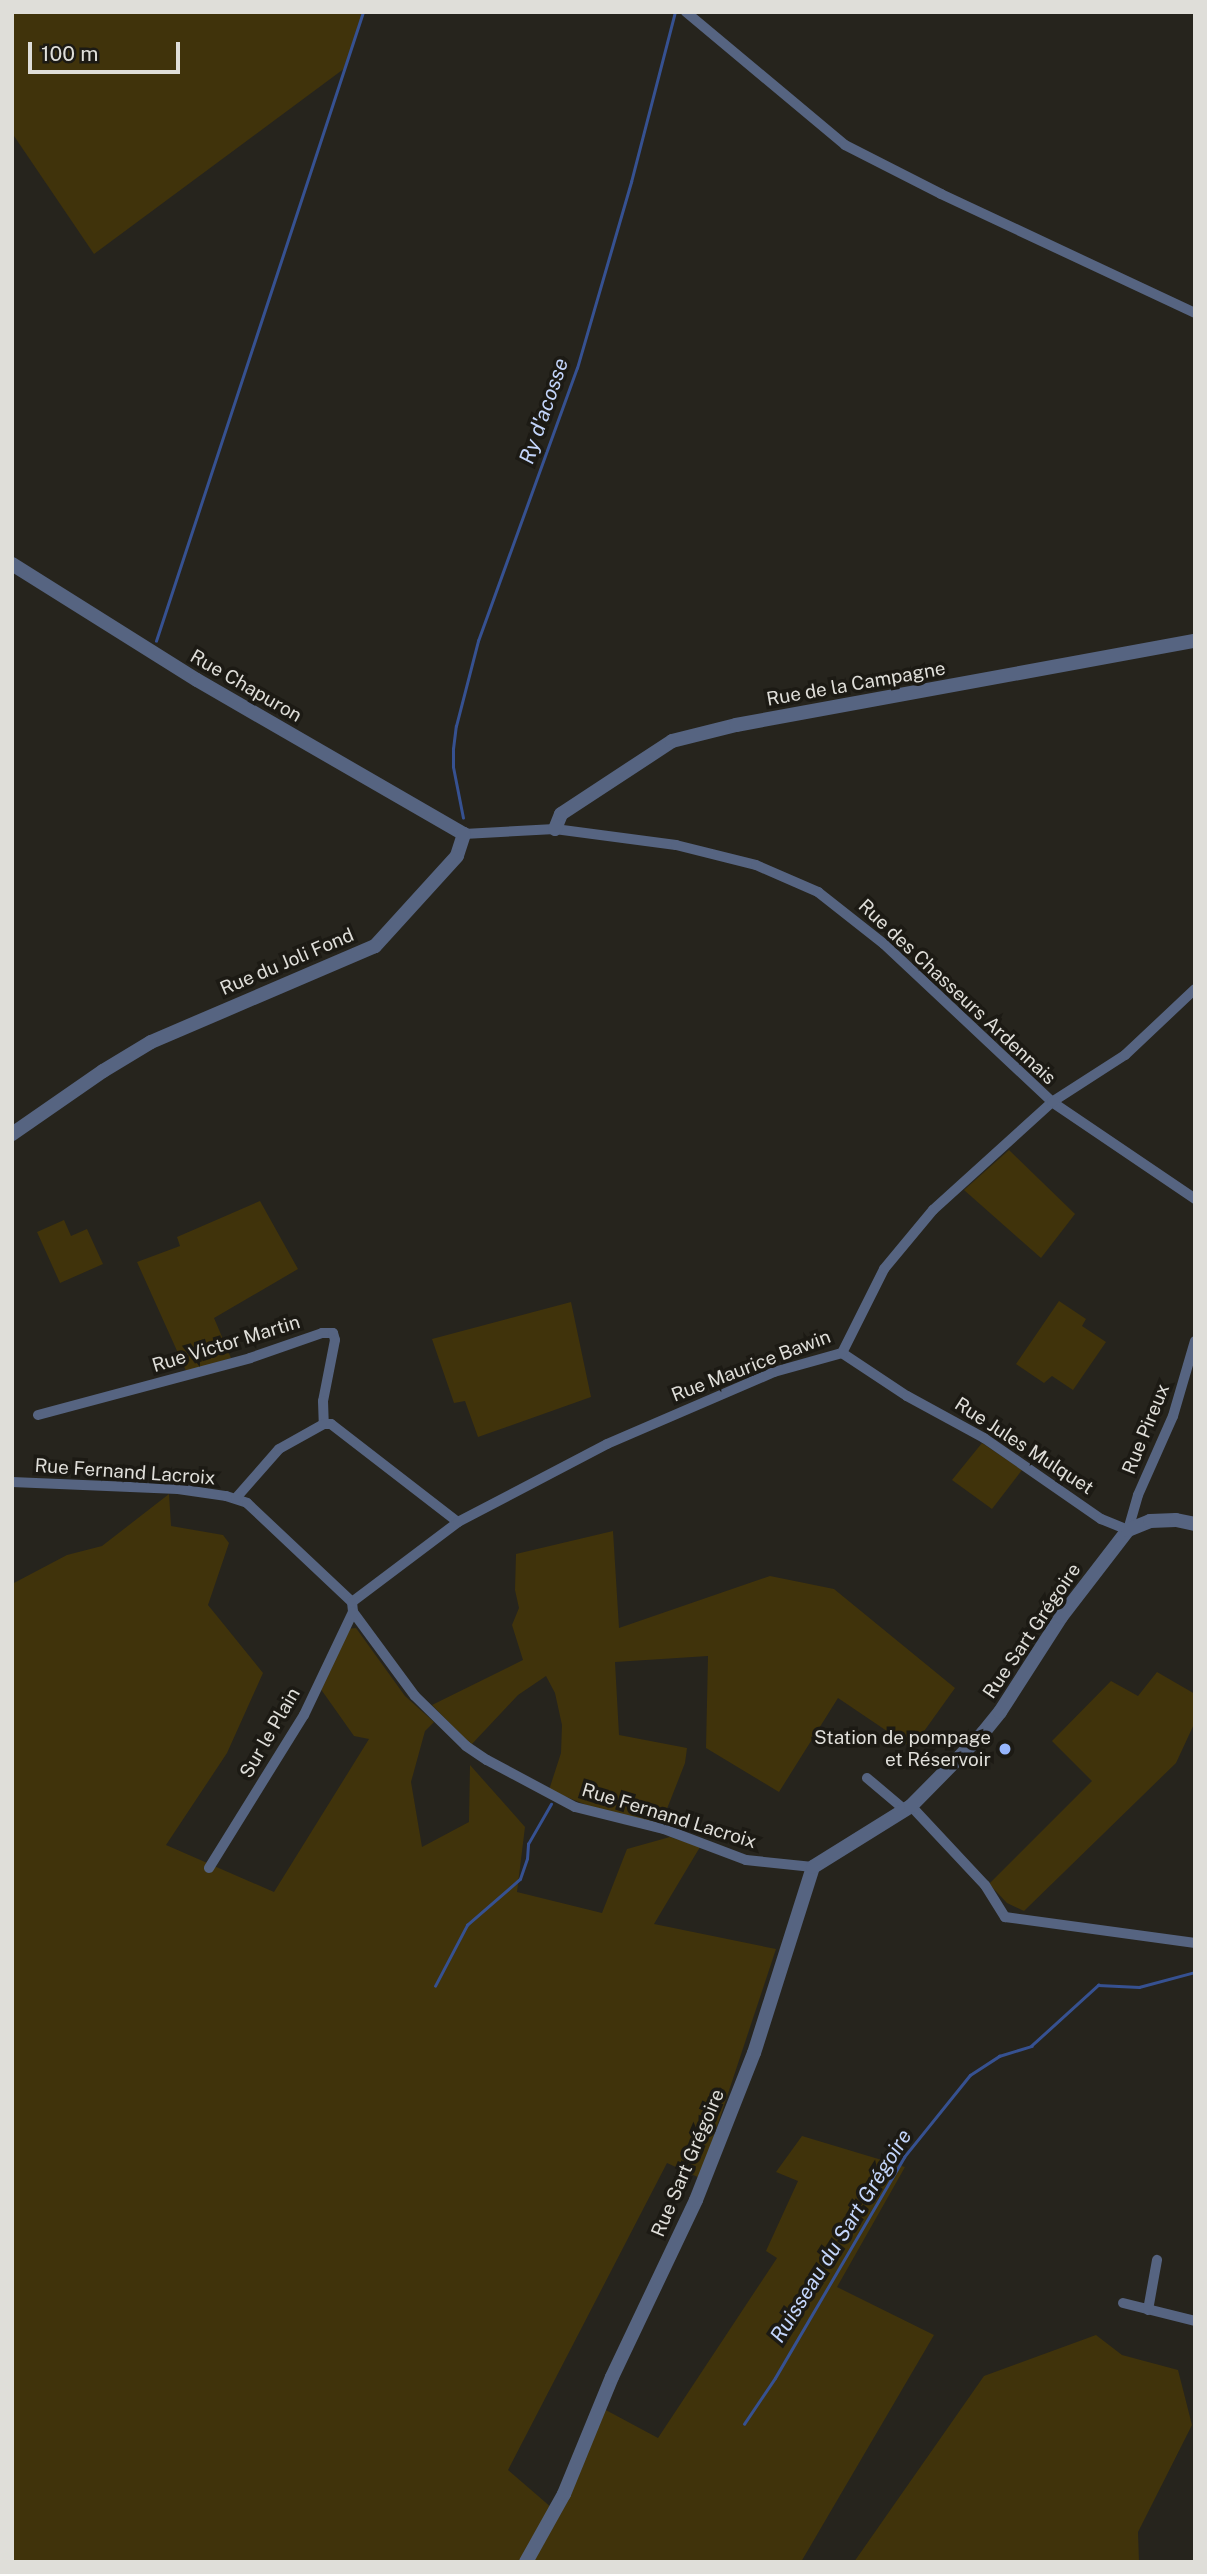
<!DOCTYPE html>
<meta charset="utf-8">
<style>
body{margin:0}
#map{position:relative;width:1207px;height:2574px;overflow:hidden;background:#26241d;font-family:"Public Sans",sans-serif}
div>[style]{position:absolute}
.green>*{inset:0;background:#40330b}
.stream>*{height:2.5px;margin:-1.25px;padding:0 1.25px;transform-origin:1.25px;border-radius:1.25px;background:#365191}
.minor>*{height:10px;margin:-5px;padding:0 5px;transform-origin:5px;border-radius:5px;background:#566481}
.tertiary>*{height:14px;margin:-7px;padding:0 7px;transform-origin:7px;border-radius:7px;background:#566481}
.dots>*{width:19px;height:19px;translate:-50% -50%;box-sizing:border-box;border:4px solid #1c1a14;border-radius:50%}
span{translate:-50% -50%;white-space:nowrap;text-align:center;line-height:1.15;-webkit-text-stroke:7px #1c1a14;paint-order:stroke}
.street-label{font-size:19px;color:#dfded9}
.poi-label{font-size:19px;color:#dfded9}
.right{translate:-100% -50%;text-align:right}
.water-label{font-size:21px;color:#c3d5fb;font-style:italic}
.frame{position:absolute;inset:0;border:14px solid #dfded9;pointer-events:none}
.scale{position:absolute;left:28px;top:42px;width:152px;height:32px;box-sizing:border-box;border:4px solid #dfded9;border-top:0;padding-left:9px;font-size:21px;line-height:24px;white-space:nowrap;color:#dfded9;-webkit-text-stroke:5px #1c1a14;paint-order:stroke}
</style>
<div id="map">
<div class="green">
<div style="clip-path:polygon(12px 12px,363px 12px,345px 68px,94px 254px,12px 133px)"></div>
<div style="clip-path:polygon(1009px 1150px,1075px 1214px,1041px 1258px,964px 1190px)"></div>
<div style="clip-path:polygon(260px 1201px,298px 1269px,214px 1318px,231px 1358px,187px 1373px,137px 1262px,180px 1246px,177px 1237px)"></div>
<div style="clip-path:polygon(64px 1220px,71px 1236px,87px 1229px,103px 1264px,60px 1283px,37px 1232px)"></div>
<div style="clip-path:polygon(1059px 1301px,1086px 1319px,1082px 1326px,1106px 1342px,1073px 1390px,1052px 1376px,1044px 1383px,1016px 1364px)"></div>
<div style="clip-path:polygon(571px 1302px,591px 1397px,478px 1437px,465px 1401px,454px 1403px,432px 1339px)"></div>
<div style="clip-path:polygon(982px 1443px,1022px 1470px,992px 1509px,952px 1480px)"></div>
<div style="clip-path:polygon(169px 1494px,171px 1526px,223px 1535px,229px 1543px,208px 1605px,263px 1673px,227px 1753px,166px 1845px,274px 1892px,369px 1739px,354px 1736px,320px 1688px,346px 1629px,356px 1628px,405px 1696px,434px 1722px,425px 1731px,411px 1782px,422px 1847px,469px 1822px,470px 1765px,525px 1827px,517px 1892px,602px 1913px,627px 1849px,670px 1837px,700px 1847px,654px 1924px,776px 1949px,700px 2178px,667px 2163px,508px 2470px,552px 2508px,602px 2408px,658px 2438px,777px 2258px,766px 2251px,798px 2181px,776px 2172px,802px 2136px,905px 2167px,837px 2287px,934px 2335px,801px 2562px,12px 2562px,12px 1584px,67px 1555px,102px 1546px)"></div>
<div style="clip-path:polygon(613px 1531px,619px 1628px,770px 1576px,834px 1589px,955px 1688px,912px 1748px,838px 1698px,779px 1792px,706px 1748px,708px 1656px,615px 1662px,619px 1735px,687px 1748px,685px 1763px,661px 1824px,594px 1808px,549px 1790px,561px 1753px,562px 1725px,555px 1693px,546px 1676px,518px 1695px,471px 1745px,432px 1705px,523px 1660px,512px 1625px,519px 1608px,515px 1590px,516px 1554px)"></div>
<div style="clip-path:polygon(1157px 1672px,1195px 1694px,1195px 1722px,1176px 1763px,1024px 1911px,1007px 1903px,989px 1884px,1092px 1781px,1052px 1741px,1111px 1681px,1138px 1696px)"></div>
<div style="clip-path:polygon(1096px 2335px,1122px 2355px,1178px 2370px,1192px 2425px,1138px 2532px,1139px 2562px,854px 2562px,984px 2376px)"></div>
</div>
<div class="stream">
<div style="left:156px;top:641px;width:662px;rotate:-71.78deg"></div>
<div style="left:463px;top:818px;width:52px;rotate:-101.1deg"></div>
<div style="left:453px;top:767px;width:18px;rotate:-90deg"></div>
<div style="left:453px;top:749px;width:23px;rotate:-83deg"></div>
<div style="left:456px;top:726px;width:88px;rotate:-75.5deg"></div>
<div style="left:478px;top:641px;width:290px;rotate:-70.1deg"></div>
<div style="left:577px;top:368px;width:194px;rotate:-73.8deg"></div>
<div style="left:631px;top:182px;width:176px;rotate:-75.5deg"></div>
<div style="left:435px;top:1986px;width:69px;rotate:-62.3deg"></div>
<div style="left:467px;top:1925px;width:70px;rotate:-41deg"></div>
<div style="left:520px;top:1879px;width:21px;rotate:-71deg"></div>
<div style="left:527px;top:1859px;width:15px;rotate:-86deg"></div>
<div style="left:528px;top:1844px;width:46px;rotate:-60.1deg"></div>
<div style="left:744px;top:2424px;width:55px;rotate:-56deg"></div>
<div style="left:775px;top:2378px;width:256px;rotate:-59.7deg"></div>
<div style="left:904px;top:2157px;width:105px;rotate:-51.2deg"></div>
<div style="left:970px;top:2075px;width:35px;rotate:-33deg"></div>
<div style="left:999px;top:2056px;width:34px;rotate:-17deg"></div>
<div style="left:1031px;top:2046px;width:91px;rotate:-42.3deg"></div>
<div style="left:1098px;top:1985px;width:41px;rotate:2.8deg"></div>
<div style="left:1139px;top:1987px;width:58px;rotate:-15deg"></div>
</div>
<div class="minor">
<div style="left:686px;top:12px;width:207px;rotate:39.9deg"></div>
<div style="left:845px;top:145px;width:108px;rotate:27deg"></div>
<div style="left:941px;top:194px;width:280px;rotate:25.1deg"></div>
<div style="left:464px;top:834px;width:91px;rotate:-3.1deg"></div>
<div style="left:555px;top:829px;width:122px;rotate:7.5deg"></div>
<div style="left:676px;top:845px;width:82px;rotate:14deg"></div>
<div style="left:756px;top:865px;width:68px;rotate:23.5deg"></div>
<div style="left:818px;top:892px;width:84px;rotate:38.2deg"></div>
<div style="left:884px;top:944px;width:231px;rotate:43.2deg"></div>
<div style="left:1052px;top:1102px;width:173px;rotate:34.1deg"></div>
<div style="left:842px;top:1353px;width:78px;rotate:33.5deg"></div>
<div style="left:907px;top:1396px;width:88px;rotate:28.6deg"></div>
<div style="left:984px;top:1438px;width:142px;rotate:34.7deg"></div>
<div style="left:1101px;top:1519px;width:29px;rotate:22deg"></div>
<div style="left:1128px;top:1530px;width:36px;rotate:-74deg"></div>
<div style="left:1138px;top:1495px;width:86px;rotate:-66.1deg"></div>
<div style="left:1173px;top:1416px;width:78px;rotate:-73.7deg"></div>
<div style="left:38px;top:1415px;width:220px;rotate:-15deg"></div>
<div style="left:250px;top:1358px;width:76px;rotate:-19.1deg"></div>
<div style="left:322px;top:1333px;width:11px"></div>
<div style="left:333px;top:1333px;width:7px;rotate:74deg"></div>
<div style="left:335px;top:1340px;width:62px;rotate:101.1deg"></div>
<div style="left:323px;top:1401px;width:23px;rotate:88deg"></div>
<div style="left:12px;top:1482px;width:166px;rotate:2.4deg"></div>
<div style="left:178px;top:1489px;width:49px;rotate:8.3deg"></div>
<div style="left:226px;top:1496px;width:22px;rotate:18deg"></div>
<div style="left:247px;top:1503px;width:144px;rotate:43.3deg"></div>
<div style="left:352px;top:1602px;width:10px;rotate:84deg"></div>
<div style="left:353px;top:1612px;width:104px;rotate:53.6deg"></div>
<div style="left:415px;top:1696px;width:71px;rotate:44.4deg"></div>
<div style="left:466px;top:1746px;width:25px;rotate:34deg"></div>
<div style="left:487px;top:1760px;width:100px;rotate:28.1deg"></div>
<div style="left:575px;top:1807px;width:92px;rotate:13.9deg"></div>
<div style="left:664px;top:1829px;width:88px;rotate:20.7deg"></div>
<div style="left:746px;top:1860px;width:67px;rotate:6deg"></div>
<div style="left:236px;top:1498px;width:65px;rotate:-48.7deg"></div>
<div style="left:279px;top:1449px;width:51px;rotate:-29.1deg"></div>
<div style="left:324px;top:1424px;width:7px"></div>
<div style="left:331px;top:1424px;width:160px;rotate:37.7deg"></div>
<div style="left:352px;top:1602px;width:133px;rotate:-37deg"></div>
<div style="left:458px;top:1522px;width:168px;rotate:-27.6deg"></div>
<div style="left:607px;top:1444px;width:182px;rotate:-23.3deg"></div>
<div style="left:774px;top:1372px;width:71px;rotate:-15.6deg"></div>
<div style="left:842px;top:1353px;width:94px;rotate:-63.4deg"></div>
<div style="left:884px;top:1269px;width:77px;rotate:-50.3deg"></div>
<div style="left:933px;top:1210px;width:161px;rotate:-42.2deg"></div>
<div style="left:1052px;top:1102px;width:87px;rotate:-32.8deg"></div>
<div style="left:1125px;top:1055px;width:96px;rotate:-43.3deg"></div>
<div style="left:867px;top:1778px;width:50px;rotate:40.1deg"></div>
<div style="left:911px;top:1806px;width:108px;rotate:46.9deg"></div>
<div style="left:985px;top:1885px;width:38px;rotate:58deg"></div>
<div style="left:1005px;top:1917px;width:192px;rotate:7.8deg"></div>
<div style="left:209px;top:1868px;width:180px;rotate:-58.2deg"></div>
<div style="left:304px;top:1715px;width:114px;rotate:-64.6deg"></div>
<div style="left:1123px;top:2303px;width:74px;rotate:14deg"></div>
<div style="left:1148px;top:2310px;width:51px;rotate:-79.8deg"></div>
</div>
<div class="tertiary">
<div style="left:12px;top:564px;width:218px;rotate:32.1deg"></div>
<div style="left:197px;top:680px;width:308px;rotate:30deg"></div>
<div style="left:464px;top:834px;width:23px;rotate:108deg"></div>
<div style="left:457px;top:856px;width:122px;rotate:132.3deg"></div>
<div style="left:375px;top:946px;width:244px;rotate:156.8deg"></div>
<div style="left:151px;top:1042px;width:56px;rotate:148.9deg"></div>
<div style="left:103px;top:1071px;width:111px;rotate:145.3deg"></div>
<div style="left:555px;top:829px;width:16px;rotate:-68deg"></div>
<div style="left:561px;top:814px;width:133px;rotate:-33.3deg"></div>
<div style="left:672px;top:741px;width:66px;rotate:-14deg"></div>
<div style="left:736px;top:725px;width:467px;rotate:-10.4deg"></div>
<div style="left:526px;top:2562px;width:78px;rotate:-60.8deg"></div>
<div style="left:564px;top:2494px;width:126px;rotate:-67.7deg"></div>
<div style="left:612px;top:2377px;width:196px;rotate:-64.6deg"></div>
<div style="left:696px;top:2200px;width:158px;rotate:-68.5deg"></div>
<div style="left:754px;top:2053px;width:195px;rotate:-72.4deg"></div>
<div style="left:813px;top:1867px;width:115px;rotate:-31.9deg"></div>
<div style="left:911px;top:1806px;width:103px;rotate:-45.4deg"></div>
<div style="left:983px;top:1733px;width:27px;rotate:-51deg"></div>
<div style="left:1000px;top:1712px;width:113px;rotate:-57.3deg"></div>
<div style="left:1061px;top:1617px;width:110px;rotate:-52.4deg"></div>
<div style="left:1128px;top:1530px;width:24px;rotate:-22deg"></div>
<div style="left:1150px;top:1521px;width:26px;rotate:-2deg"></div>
<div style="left:1176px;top:1520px;width:19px;rotate:12deg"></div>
</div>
<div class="dots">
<div style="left:1005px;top:1749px;background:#96b6fd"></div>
</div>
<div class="street-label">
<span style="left:856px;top:684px;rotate:-10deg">Rue de la Campagne</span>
<span style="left:246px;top:686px;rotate:30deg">Rue Chapuron</span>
<span style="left:287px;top:962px;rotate:-23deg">Rue du Joli Fond</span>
<span style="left:957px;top:992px;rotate:43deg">Rue des Chasseurs Ardennais</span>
<span style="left:226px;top:1344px;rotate:-17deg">Rue Victor Martin</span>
<span style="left:751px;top:1366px;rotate:-21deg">Rue Maurice Bawin</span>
<span style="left:1146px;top:1429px;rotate:-68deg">Rue Pireux</span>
<span style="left:1024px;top:1446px;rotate:33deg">Rue Jules Mulquet</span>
<span style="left:125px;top:1472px;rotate:4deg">Rue Fernand Lacroix</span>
<span style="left:1032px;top:1631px;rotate:-56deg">Rue Sart Grégoire</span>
<span style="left:270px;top:1733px;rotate:-60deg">Sur le Plain</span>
<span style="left:669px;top:1816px;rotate:17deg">Rue Fernand Lacroix</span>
<span style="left:688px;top:2163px;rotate:-67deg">Rue Sart Grégoire</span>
</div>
<div class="poi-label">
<span class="right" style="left:991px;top:1749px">Station de pompage<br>et Réservoir</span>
</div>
<div class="water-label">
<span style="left:544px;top:411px;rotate:-71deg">Ry d'acosse</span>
<span style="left:841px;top:2236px;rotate:-58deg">Ruisseau du Sart Grégoire</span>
</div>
<div class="frame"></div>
<div class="scale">100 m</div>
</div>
